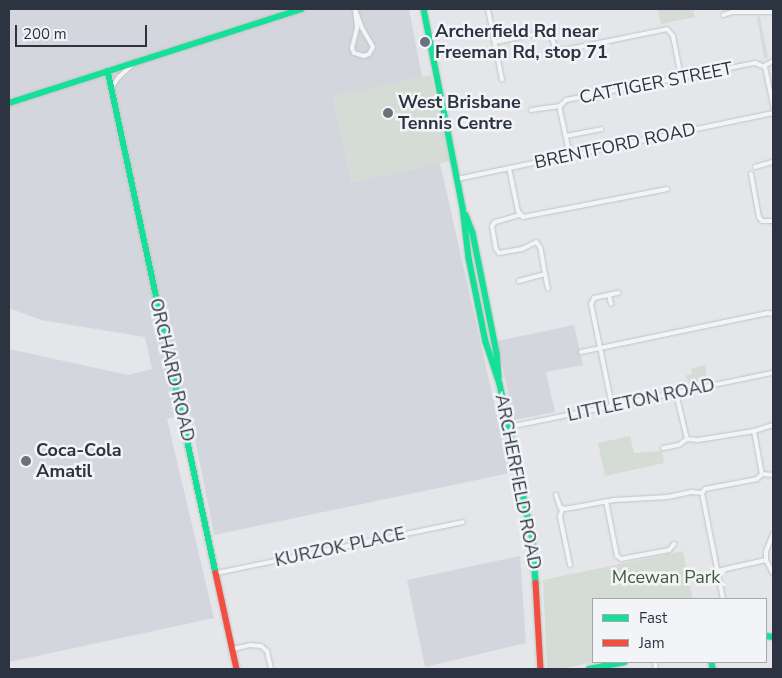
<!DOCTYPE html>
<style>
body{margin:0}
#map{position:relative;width:782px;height:678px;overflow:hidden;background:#e4e6e9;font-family:"Nunito Sans",sans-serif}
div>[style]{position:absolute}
.built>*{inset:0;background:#d3d6dc}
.green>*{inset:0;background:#d5dcd5}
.roads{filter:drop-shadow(0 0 1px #c2c4c7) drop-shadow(0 0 1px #c2c4c7)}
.street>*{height:4px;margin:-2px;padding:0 2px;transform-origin:2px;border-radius:2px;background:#f3f4f5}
.fast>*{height:5.5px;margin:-2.75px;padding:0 2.75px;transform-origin:2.75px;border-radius:2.75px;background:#16e098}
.jam>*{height:5.5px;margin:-2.75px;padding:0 2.75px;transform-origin:2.75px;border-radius:2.75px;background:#f24e42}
.dots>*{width:14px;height:14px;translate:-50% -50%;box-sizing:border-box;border:2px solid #f2f4f7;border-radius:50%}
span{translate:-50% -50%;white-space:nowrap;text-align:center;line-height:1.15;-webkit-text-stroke:5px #f2f4f7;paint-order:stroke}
.poi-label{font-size:18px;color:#2c3441;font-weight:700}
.left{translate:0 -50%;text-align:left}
.street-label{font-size:18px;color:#2c3441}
.park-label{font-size:18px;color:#415b3a}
.frame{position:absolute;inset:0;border:10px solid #2c3441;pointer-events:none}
.legend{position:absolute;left:592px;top:598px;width:175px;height:65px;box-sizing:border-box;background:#f2f4f7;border:1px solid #a3a7ae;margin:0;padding:6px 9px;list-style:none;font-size:15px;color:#2c3441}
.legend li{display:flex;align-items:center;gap:10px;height:25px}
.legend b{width:25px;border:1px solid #a3a7ae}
.scale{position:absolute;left:15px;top:25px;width:132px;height:22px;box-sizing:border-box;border:2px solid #2c3441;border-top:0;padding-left:6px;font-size:15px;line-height:18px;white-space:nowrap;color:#2c3441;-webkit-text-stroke:4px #f2f4f7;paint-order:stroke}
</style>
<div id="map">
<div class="built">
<div style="clip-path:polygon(9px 9px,409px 9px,422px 77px,333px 97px,352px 182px,440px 163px,510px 473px,214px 535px,190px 414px,167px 419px,214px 618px,9px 662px,9px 349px,128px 375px,152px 369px,145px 337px,41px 320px,9px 308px)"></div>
<div style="clip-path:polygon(574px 325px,583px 365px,546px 372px,555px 412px,514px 420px,497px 341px)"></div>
<div style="clip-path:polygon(520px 556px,526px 643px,425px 667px,407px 580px)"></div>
</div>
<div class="green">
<div style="clip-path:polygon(658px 9px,693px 9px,695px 17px,661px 24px)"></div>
<div style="clip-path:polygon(757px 17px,760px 17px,768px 58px,764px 58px)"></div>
<div style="clip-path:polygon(431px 75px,450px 161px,352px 182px,333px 96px)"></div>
<div style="clip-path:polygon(705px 365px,707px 379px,688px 383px,686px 375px,692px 374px,691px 369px)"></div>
<div style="clip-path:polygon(630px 436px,634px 453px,662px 451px,664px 463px,605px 476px,598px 443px)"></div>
<div style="clip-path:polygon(683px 551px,693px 599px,593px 599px,593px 662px,595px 662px,561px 669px,547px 669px,543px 580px)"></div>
</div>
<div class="roads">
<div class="street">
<div style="left:355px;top:9px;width:20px;rotate:70deg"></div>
<div style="left:362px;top:28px;width:22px;rotate:60deg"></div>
<div style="left:373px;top:47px;width:8px;rotate:120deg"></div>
<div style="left:369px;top:54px;width:5px;rotate:158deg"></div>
<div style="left:364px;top:56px;width:10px;rotate:-163deg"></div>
<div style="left:354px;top:53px;width:5px;rotate:-112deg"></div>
<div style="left:352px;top:48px;width:21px;rotate:-76deg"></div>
<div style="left:357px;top:28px;width:19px;rotate:-96deg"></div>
<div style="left:488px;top:9px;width:72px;rotate:78.8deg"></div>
<div style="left:723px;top:15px;width:9px;rotate:-18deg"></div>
<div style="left:732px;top:12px;width:41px"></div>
<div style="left:495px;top:42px;width:52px;rotate:-11.1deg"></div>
<div style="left:546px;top:32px;width:6px;rotate:39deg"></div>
<div style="left:551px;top:36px;width:12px;rotate:70deg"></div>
<div style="left:555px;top:47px;width:10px;rotate:17deg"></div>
<div style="left:565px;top:50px;width:104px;rotate:-11.6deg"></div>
<div style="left:667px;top:29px;width:9px;rotate:49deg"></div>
<div style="left:673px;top:36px;width:42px;rotate:79deg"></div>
<div style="left:764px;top:66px;width:10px;rotate:-29deg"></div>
<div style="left:111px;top:88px;width:14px;rotate:-54deg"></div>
<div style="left:119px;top:77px;width:19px;rotate:-43deg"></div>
<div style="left:531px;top:110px;width:29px;rotate:-8deg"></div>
<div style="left:566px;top:136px;width:36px;rotate:-11deg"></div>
<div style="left:570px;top:156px;width:47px;rotate:-102.3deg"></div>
<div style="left:560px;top:110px;width:4px;rotate:-90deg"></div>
<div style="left:560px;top:106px;width:8px;rotate:-45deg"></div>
<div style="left:566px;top:100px;width:193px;rotate:-11.1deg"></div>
<div style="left:755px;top:63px;width:11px;rotate:22deg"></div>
<div style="left:765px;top:67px;width:39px;rotate:78deg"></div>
<div style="left:755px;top:167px;width:19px;rotate:-16deg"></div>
<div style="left:509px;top:168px;width:44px;rotate:78.2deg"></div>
<div style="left:518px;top:211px;width:8px;rotate:50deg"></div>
<div style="left:523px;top:217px;width:147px;rotate:-11deg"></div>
<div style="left:751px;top:174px;width:44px;rotate:79.5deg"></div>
<div style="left:759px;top:217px;width:5px;rotate:53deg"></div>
<div style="left:762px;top:221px;width:11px"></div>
<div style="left:457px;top:179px;width:323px;rotate:-11.8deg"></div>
<div style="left:545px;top:274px;width:15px;rotate:79deg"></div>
<div style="left:519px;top:281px;width:27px;rotate:-15deg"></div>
<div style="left:545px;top:274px;width:27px;rotate:-100deg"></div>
<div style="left:540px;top:247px;width:6px;rotate:-129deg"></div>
<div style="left:536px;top:242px;width:16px;rotate:153deg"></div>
<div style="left:522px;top:249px;width:23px;rotate:170deg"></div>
<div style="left:499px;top:253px;width:5px;rotate:-127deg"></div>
<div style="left:496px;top:249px;width:23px;rotate:-100deg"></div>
<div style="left:492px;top:226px;width:5px;rotate:-53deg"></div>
<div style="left:495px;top:222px;width:26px;rotate:-16deg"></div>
<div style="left:609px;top:295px;width:9px;rotate:77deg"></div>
<div style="left:581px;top:352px;width:191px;rotate:-11.8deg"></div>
<div style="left:768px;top:313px;width:5px;rotate:11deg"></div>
<div style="left:676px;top:393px;width:47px;rotate:76.6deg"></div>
<div style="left:612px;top:406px;width:104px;rotate:-101.6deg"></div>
<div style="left:591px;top:304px;width:7px;rotate:-63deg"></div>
<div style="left:594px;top:298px;width:25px;rotate:-12deg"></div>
<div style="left:509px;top:427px;width:269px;rotate:-11.6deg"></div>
<div style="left:754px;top:431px;width:44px;rotate:79.5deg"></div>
<div style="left:663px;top:448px;width:16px;rotate:-11deg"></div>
<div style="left:679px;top:445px;width:10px;rotate:-37deg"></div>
<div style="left:687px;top:439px;width:11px;rotate:5deg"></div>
<div style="left:698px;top:440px;width:57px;rotate:-9.1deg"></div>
<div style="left:754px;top:431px;width:20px;rotate:-18deg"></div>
<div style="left:702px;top:493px;width:108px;rotate:78.8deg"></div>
<div style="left:556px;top:495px;width:13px;rotate:72deg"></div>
<div style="left:560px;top:507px;width:5px;rotate:22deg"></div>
<div style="left:565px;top:509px;width:50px;rotate:-10.4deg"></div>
<div style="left:614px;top:500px;width:54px;rotate:-3.2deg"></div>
<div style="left:668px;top:497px;width:25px;rotate:-12deg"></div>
<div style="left:692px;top:492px;width:10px;rotate:6deg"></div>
<div style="left:702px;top:493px;width:5px;rotate:-53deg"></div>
<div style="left:705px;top:489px;width:53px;rotate:-10.9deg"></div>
<div style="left:757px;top:479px;width:7px;rotate:-45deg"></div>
<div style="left:762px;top:474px;width:11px;rotate:5deg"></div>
<div style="left:606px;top:501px;width:56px;rotate:78.7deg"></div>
<div style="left:617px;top:556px;width:5px;rotate:37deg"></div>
<div style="left:621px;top:559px;width:49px;rotate:-10.6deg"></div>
<div style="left:669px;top:550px;width:8px;rotate:-50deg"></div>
<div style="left:562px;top:509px;width:8px;rotate:104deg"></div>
<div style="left:560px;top:517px;width:49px;rotate:78.2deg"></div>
<div style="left:773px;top:534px;width:18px;rotate:112deg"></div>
<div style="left:766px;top:551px;width:9px;rotate:90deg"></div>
<div style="left:766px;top:560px;width:15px;rotate:62deg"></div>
<div style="left:717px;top:571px;width:50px;rotate:-12.7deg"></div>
<div style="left:217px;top:573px;width:251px;rotate:-11.7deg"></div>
<div style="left:233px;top:649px;width:17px;rotate:-13deg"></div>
<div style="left:250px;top:645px;width:11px;rotate:5deg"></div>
<div style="left:261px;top:646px;width:8px;rotate:40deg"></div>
<div style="left:267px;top:651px;width:18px;rotate:77deg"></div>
<div style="left:655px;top:662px;width:7px;rotate:82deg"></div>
</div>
<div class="fast">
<div style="left:424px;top:9px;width:202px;rotate:78.9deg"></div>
<div style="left:463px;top:207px;width:51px;rotate:83.3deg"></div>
<div style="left:469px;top:258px;width:86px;rotate:78.6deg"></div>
<div style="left:486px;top:342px;width:44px;rotate:71.6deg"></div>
<div style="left:500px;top:384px;width:160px;rotate:78.1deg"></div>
<div style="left:533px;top:541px;width:42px;rotate:85.9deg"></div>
<div style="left:108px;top:71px;width:513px;rotate:77.86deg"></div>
<div style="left:9px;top:103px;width:307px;rotate:-17.8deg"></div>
<div style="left:466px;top:215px;width:19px;rotate:69deg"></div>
<div style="left:473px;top:233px;width:122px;rotate:78.7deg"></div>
<div style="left:497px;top:353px;width:24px;rotate:85deg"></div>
<div style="left:766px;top:636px;width:7px;rotate:8deg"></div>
<div style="left:712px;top:662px;width:7px;rotate:82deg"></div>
<div style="left:589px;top:669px;width:36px;rotate:-11deg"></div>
</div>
<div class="jam">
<div style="left:216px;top:573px;width:98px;rotate:77.7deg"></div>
<div style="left:536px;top:583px;width:86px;rotate:86.7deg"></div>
</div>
</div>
<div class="dots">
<div style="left:425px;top:42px;background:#6c727c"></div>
<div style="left:388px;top:113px;background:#6c727c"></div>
<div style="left:26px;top:461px;background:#6c727c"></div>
</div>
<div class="poi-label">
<span class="left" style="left:435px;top:42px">Archerfield Rd near<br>Freeman Rd, stop 71</span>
<span class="left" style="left:398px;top:113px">West Brisbane<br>Tennis Centre</span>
<span class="left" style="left:36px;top:461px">Coca-Cola<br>Amatil</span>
</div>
<div class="street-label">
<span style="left:656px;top:83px;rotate:-11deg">CATTIGER STREET</span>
<span style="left:615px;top:146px;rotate:-12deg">BRENTFORD ROAD</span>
<span style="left:172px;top:370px;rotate:77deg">ORCHARD ROAD</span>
<span style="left:641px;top:400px;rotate:-12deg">LITTLETON ROAD</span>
<span style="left:518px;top:482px;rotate:79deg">ARCHERFIELD ROAD</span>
<span style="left:340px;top:547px;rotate:-12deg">KURZOK PLACE</span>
</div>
<div class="park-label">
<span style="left:666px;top:577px">Mcewan Park</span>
</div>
<div class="frame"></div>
<ul class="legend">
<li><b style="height:6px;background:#16e098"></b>Fast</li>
<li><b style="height:6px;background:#f24e42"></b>Jam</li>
</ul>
<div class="scale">200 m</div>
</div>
